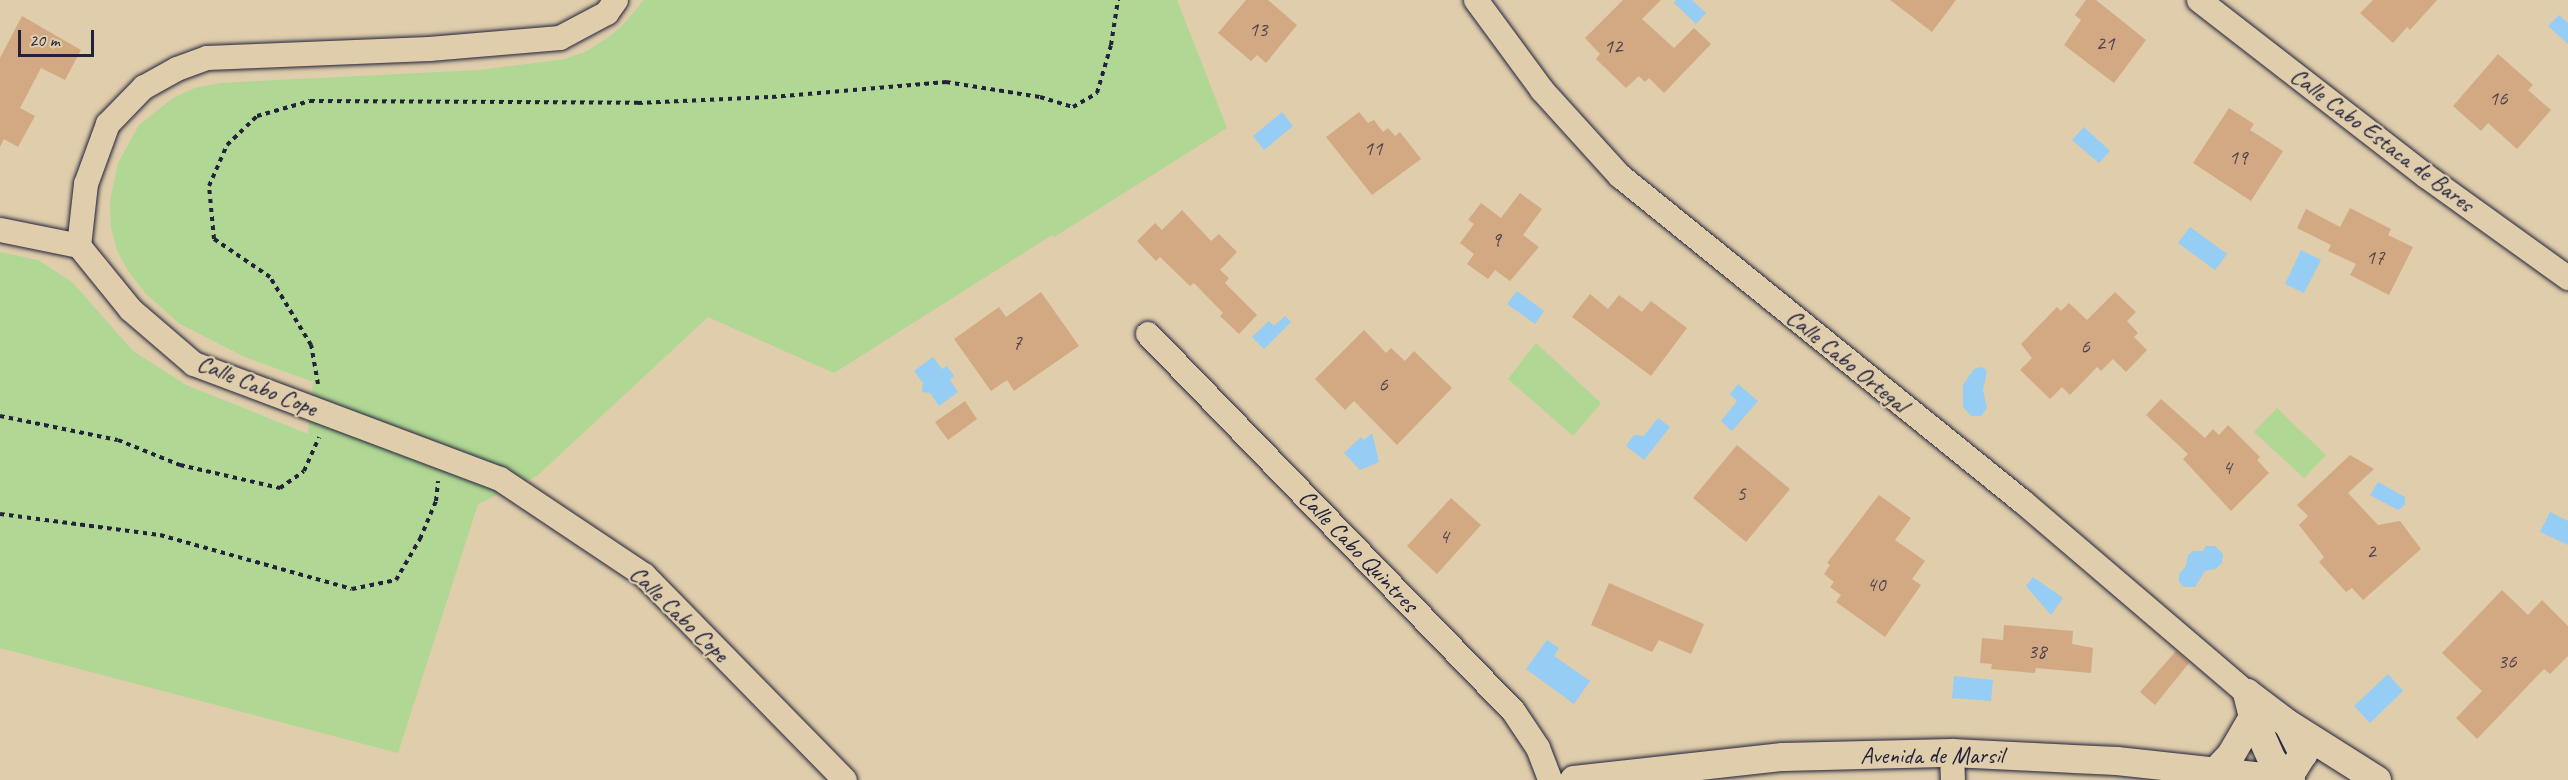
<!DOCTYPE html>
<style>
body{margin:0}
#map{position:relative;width:2568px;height:780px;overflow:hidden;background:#dfcdab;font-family:Caveat,sans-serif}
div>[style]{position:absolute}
.green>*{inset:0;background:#b0d793}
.water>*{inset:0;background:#96cdf5}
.building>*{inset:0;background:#d3a984}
.path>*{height:4px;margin-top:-2px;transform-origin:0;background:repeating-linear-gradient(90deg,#22223b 0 4.5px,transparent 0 9px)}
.roads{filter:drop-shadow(0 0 2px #22223b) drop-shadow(0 0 2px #22223b)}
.minor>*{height:24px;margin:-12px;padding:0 12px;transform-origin:12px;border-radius:12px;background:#dfcdab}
.tertiary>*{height:28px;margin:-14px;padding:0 14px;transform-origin:14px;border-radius:14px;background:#dfcdab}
span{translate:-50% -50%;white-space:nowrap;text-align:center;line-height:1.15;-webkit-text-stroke:4.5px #dfcdab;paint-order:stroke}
.number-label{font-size:21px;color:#4e444d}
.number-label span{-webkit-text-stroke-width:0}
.street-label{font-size:24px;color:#22223b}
.scale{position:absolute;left:18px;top:30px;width:76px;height:27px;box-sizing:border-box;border:3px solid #22223b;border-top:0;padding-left:8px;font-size:18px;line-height:21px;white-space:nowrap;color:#22223b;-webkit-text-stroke:4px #dfcdab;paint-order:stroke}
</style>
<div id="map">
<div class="green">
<div style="clip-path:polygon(644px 0,1177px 0,1227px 128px,1054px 237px,1052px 235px,834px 373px,708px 317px,537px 476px,478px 504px,398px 753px,0 648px,0 252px,38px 260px,72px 282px,133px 351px,186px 385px,308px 434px,313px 382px,245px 357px,180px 324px,146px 294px,128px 271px,117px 250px,111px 227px,110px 201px,118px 163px,139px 125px,173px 98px,195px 88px,221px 83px,480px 70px,565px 59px,587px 51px,607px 38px,621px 27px)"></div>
<div style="clip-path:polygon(1536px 343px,1601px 403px,1573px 436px,1508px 379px)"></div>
<div style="clip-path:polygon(2277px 408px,2326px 455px,2304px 478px,2254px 432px)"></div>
</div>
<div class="water">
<div style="clip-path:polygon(1676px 0,1692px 0,1706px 13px,1696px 24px,1674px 3px)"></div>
<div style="clip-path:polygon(2559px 15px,2568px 23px,2568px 44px,2548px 26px)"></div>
<div style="clip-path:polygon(1282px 112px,1293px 126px,1264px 150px,1253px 136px)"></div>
<div style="clip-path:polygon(2084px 127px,2110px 151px,2099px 163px,2072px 140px)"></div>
<div style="clip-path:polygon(2190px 227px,2227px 254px,2215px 270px,2178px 243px)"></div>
<div style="clip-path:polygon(2301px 250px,2321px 260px,2304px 293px,2285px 284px)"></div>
<div style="clip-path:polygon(1517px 291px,1544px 311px,1535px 324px,1507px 304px)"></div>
<div style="clip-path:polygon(1285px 316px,1291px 322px,1264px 349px,1252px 337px,1269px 321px,1274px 326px)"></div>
<div style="clip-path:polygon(933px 357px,942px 369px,947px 366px,954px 376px,950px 380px,958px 392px,939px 406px,930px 393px,922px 392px,923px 383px,914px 371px)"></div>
<div style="clip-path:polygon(1982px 367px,1987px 371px,1983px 390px,1987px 408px,1981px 416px,1971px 416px,1963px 407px,1963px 385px,1974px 369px)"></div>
<div style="clip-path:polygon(1738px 384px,1758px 401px,1732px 431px,1721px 421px,1737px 401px,1730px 394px)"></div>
<div style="clip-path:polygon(1658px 418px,1670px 427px,1644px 460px,1626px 446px,1634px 435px,1644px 436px)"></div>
<div style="clip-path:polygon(1372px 433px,1379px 462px,1360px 470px,1344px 453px,1361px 437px,1364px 440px)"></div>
<div style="clip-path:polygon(2378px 482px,2405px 497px,2405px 505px,2398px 510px,2370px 495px)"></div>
<div style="clip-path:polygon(2550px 512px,2568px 521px,2568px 545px,2540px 532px)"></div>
<div style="clip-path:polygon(2206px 546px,2215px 546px,2223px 554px,2222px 563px,2215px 569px,2205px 571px,2195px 587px,2184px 587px,2179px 582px,2179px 574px,2186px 566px,2188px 555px,2193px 551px,2203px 551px)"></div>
<div style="clip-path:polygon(2033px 577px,2063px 598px,2051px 615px,2026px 586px)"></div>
<div style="clip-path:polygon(1547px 640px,1559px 648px,1554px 656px,1590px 681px,1574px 704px,1526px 669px)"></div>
<div style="clip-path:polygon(2388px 674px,2403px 691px,2370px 723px,2354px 706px)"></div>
<div style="clip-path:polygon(1954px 676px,1993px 680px,1991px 701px,1952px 698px)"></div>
</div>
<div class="building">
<div style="clip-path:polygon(1246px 0,1268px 0,1297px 25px,1266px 63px,1257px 55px,1251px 61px,1218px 33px)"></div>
<div style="clip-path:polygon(1623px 0,1661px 0,1642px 19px,1674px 48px,1694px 28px,1711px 44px,1664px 93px,1649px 78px,1645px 82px,1639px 76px,1626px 88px,1596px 59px,1600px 54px,1585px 38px)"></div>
<div style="clip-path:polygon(1890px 0,1956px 0,1932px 32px)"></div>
<div style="clip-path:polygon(2086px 0,2096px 0,2146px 40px,2114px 83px,2064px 45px,2081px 20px,2075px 15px)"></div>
<div style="clip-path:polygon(2373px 0,2437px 0,2410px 30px,2407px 27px,2393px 43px,2360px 13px)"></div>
<div style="clip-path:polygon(22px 16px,81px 50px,65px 80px,41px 68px,20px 108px,35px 116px,18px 147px,4px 139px,0 147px,0 58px)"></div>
<div style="clip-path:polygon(2498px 54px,2533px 85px,2528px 90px,2551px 110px,2517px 149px,2488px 123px,2481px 131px,2453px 106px)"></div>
<div style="clip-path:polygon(2229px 108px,2254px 124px,2250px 130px,2283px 151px,2251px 201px,2193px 163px)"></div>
<div style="clip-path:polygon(1359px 112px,1368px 123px,1374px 120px,1383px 132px,1388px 128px,1395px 136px,1400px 132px,1421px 159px,1372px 195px,1326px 137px)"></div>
<div style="clip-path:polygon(1520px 193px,1542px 209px,1523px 235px,1539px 247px,1510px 281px,1495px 270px,1488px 279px,1467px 264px,1474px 254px,1460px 243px,1474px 224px,1468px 220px,1481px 203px,1501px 218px)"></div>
<div style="clip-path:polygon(2350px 208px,2391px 229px,2388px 235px,2413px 247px,2389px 295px,2350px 275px,2356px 264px,2328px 251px,2331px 245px,2297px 228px,2306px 209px,2340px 227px)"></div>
<div style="clip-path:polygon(1182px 210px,1211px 241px,1219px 234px,1237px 252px,1220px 270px,1229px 278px,1225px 283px,1257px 315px,1239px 334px,1220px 316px,1223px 313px,1194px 283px,1190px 286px,1160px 257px,1156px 261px,1137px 241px,1155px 223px,1162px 230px)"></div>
<div style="clip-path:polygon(1041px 292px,1079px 346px,1014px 391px,1007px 380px,991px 391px,954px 339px,999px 307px,1006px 317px)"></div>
<div style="clip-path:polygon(2115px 292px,2136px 312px,2127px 321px,2138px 333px,2134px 337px,2147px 350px,2126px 372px,2113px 359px,2101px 371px,2097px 367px,2070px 395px,2062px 387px,2050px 399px,2020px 370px,2032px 358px,2021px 344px,2057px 307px,2061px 311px,2069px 303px,2087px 320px)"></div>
<div style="clip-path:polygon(1590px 294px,1608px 309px,1619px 295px,1642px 312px,1651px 301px,1687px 328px,1651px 376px,1572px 317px)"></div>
<div style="clip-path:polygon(1364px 330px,1386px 353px,1391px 348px,1405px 361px,1414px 351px,1452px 388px,1397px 445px,1354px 401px,1345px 410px,1315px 379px)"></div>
<div style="clip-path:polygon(2161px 399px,2205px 438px,2213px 429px,2219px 435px,2228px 425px,2260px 457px,2257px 460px,2269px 473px,2231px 511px,2183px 459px,2188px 454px,2146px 415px)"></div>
<div style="clip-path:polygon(965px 401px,977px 419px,948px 440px,935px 422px)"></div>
<div style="clip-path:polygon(1737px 445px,1790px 489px,1746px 542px,1693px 498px)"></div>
<div style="clip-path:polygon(2350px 455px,2374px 469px,2348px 493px,2378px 525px,2400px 521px,2421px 549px,2363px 600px,2352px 588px,2346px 592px,2319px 562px,2324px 557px,2299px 525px,2308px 516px,2297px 505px)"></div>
<div style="clip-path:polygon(1879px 495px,1911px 518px,1895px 540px,1925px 561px,1912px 579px,1921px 585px,1885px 637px,1836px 602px,1841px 595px,1830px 587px,1834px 582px,1824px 574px,1830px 565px,1827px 563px)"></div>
<div style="clip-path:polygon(1451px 498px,1481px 525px,1437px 574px,1407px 546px)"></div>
<div style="clip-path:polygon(1609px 583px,1704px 624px,1691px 654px,1659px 640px,1652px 652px,1591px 625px)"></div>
<div style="clip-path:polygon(2502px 590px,2528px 615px,2542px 600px,2568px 626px,2568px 656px,2550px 674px,2544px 669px,2477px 739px,2456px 718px,2482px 691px,2442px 653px)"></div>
<div style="clip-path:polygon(2004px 625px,2073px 631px,2072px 644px,2093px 648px,2091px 673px,2036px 668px,2035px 673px,1991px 669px,1992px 664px,1980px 663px,1982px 638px,2003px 640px)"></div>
<div style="clip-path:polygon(2176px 651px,2189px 663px,2155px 705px,2140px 692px)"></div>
</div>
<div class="path">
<div style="left:318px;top:384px;width:40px;rotate:-100deg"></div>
<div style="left:311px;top:345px;width:79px;rotate:-121.1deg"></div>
<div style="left:270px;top:277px;width:68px;rotate:-145.8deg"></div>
<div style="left:214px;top:239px;width:53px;rotate:-95.4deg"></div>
<div style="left:209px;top:186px;width:45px;rotate:-66.3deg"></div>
<div style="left:227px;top:145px;width:42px;rotate:-44deg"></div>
<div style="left:257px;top:116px;width:55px;rotate:-15.8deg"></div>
<div style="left:310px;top:101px;width:328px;rotate:0.3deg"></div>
<div style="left:638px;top:103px;width:134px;rotate:-2.6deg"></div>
<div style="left:772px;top:97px;width:175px;rotate:-4.9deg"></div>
<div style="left:946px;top:82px;width:95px;rotate:9.1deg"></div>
<div style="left:1040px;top:97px;width:34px;rotate:17deg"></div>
<div style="left:1073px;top:107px;width:28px;rotate:-30deg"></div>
<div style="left:1097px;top:93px;width:50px;rotate:-73.7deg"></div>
<div style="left:1111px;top:45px;width:46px;rotate:-81.2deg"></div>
<div style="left:0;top:416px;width:120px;rotate:11.5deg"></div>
<div style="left:118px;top:440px;width:67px;rotate:22deg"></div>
<div style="left:180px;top:465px;width:103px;rotate:13deg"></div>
<div style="left:280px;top:488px;width:29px;rotate:-35deg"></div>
<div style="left:304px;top:471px;width:37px;rotate:-66deg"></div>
<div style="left:0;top:514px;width:161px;rotate:7.5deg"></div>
<div style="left:160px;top:535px;width:199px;rotate:15.7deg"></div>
<div style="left:352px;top:589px;width:45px;rotate:-11.6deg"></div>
<div style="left:396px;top:580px;width:48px;rotate:-59.7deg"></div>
<div style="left:420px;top:539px;width:41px;rotate:-67.2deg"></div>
<div style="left:436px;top:501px;width:20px;rotate:-84deg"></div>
</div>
<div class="roads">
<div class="minor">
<div style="left:616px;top:0;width:16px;rotate:125deg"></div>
<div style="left:607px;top:13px;width:53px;rotate:152deg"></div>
<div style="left:560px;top:38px;width:131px;rotate:175.2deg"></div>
<div style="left:429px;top:49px;width:222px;rotate:177.7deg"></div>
<div style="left:207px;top:58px;width:32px;rotate:160deg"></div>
<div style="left:177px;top:69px;width:38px;rotate:151deg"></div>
<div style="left:144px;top:87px;width:52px;rotate:134.2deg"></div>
<div style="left:108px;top:124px;width:64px;rotate:110.1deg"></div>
<div style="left:86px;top:184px;width:62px;rotate:96.4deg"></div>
<div style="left:79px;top:246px;width:82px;rotate:50.9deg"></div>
<div style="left:131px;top:310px;width:83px;rotate:40.6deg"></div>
<div style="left:194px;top:364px;width:327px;rotate:20.6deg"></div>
<div style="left:500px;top:479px;width:173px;rotate:33.7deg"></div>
<div style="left:644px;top:575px;width:287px;rotate:45.6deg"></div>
<div style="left:1476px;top:0;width:112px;rotate:53.7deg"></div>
<div style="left:1542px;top:90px;width:116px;rotate:47.8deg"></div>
<div style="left:1620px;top:176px;width:518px;rotate:38.97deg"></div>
<div style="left:2023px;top:502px;width:294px;rotate:40.5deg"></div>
<div style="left:2199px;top:0;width:287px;rotate:37.8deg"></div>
<div style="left:2426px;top:176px;width:175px;rotate:35.7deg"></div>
<div style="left:0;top:230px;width:81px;rotate:11.4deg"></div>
<div style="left:1148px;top:334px;width:526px;rotate:45.92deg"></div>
<div style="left:1514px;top:712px;width:43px;rotate:56.3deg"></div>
<div style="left:1538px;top:748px;width:34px;rotate:69deg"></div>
<div style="left:1952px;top:753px;width:27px;rotate:88deg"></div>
</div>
<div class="tertiary">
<div style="left:2247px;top:693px;width:51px;rotate:37.1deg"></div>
<div style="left:2288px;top:724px;width:34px;rotate:63deg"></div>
<div style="left:2303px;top:754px;width:31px;rotate:122deg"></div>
<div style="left:2253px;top:717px;width:47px;rotate:66.2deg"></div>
<div style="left:2272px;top:760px;width:26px;rotate:50deg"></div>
<div style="left:2290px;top:725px;width:103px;rotate:32.3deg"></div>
<div style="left:2215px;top:772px;width:23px;rotate:-47deg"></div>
<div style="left:2231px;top:755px;width:44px;rotate:-59.9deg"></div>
<div style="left:2253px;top:717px;width:25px;rotate:-104deg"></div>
<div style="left:1574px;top:780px;width:210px;rotate:-6.3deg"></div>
<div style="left:1783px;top:757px;width:169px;rotate:-1.4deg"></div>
<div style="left:1952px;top:753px;width:165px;rotate:2.8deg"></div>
<div style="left:2117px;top:761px;width:175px;rotate:6.2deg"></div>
</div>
</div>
<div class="number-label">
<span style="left:1258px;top:29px">13</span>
<span style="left:2105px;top:43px">21</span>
<span style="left:1613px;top:46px">12</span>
<span style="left:2498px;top:98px">16</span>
<span style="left:1373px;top:148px">11</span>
<span style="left:2238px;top:157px">19</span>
<span style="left:1496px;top:239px">9</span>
<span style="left:2375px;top:257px">17</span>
<span style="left:1017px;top:342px">7</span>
<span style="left:2085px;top:346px">6</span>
<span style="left:1383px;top:384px">6</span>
<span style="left:2227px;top:467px">4</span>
<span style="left:1741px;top:493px">5</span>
<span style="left:1444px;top:536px">4</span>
<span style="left:2371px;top:551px">2</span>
<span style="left:1876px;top:584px">40</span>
<span style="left:2037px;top:651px">38</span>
<span style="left:2507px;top:661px">36</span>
</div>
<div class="street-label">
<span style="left:2382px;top:140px;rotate:37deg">Calle Cabo Estaca de Bares</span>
<span style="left:1847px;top:361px;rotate:39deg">Calle Cabo Ortegal</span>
<span style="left:257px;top:386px;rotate:22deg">Calle Cabo Cope</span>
<span style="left:1358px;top:551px;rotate:46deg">Calle Cabo Quintres</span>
<span style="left:679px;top:614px;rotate:44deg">Calle Cabo Cope</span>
<span style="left:1932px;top:756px">Avenida de Marsil</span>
</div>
<div class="scale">20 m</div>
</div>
